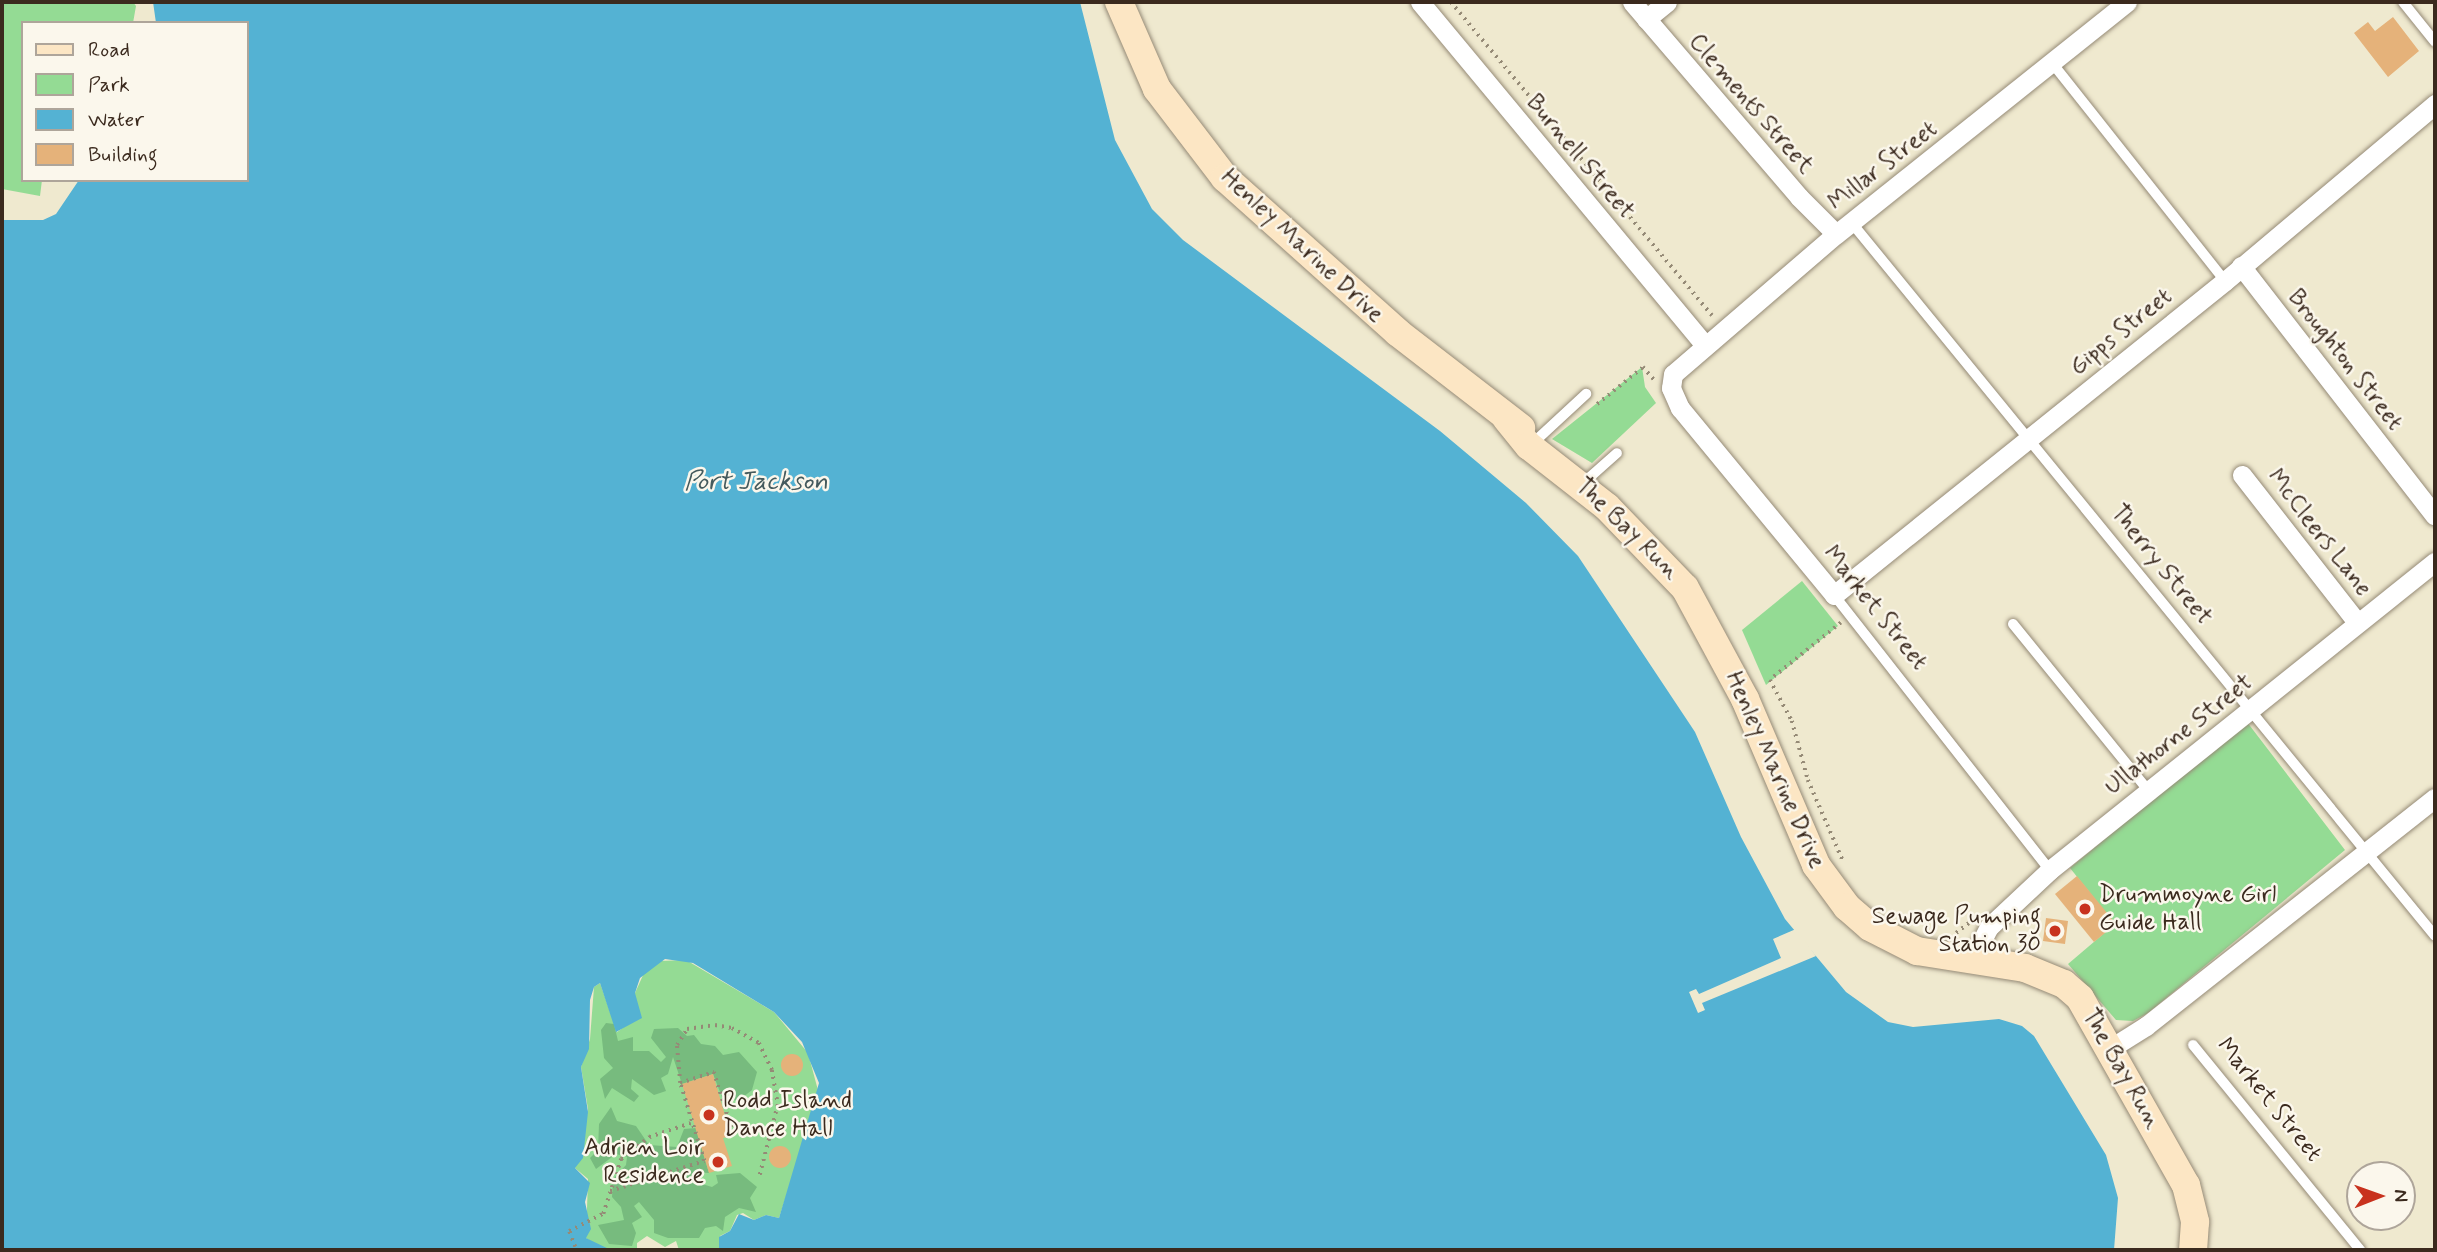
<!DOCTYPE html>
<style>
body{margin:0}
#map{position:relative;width:2437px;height:1252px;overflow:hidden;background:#efe9cf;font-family:Mynerve,sans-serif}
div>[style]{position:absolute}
.green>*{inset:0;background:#94db94}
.forest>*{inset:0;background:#77bb7e}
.water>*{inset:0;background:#54b2d3}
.pier>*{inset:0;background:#efe9cf}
.building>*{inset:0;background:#e5b27a}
.round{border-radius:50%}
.path>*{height:3.5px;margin-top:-1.75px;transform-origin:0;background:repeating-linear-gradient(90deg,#958a76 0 2px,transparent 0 7px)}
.roads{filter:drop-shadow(0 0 2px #958a76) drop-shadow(0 0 2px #958a76)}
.service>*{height:10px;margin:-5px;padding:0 5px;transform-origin:5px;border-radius:5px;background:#fff}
.minor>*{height:19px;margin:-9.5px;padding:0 9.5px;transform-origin:9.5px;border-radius:9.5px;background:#fff}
.secondary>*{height:28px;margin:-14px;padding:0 14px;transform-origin:14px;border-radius:14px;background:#fce6c4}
.dots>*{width:19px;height:19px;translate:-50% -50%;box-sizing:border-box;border:4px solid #fbf7ec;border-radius:50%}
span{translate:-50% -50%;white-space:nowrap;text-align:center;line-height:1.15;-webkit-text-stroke:5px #fbf7ec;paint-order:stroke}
.street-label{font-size:24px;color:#3b2a1e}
.poi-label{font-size:24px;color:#3b2a1e}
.left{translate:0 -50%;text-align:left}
.right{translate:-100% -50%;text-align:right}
.water-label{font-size:26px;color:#445a5d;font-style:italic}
.frame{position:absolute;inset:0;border:4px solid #3b2a1e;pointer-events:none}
.legend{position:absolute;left:21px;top:21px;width:228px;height:161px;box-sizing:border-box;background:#fbf7ec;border:2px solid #aea59a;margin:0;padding:9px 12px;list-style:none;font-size:21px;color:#3b2a1e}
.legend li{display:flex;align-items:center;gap:14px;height:35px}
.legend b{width:35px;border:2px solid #aea59a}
.north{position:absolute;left:2346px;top:1161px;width:70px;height:70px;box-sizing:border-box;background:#fbf7ec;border:2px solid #aea59a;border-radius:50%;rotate:89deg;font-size:19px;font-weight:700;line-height:28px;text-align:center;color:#3b2a1e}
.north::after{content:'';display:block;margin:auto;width:24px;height:32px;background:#c8321e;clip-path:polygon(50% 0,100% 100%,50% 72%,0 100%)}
</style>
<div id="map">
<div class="green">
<div style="clip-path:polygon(2px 2px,133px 2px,136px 6px,133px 23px,23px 23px,23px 180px,42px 180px,40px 196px,2px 189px)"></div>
<div style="clip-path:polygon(1642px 367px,1645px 387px,1656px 403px,1592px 463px,1552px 439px)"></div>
<div style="clip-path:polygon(1802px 581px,1838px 626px,1766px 685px,1742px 630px)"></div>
<div style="clip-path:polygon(2247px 722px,2345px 850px,2148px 1013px,2133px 1021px,2116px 1020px,2068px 964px,2115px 924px,2070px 868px)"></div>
<div style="clip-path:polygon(686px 960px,774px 1012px,808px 1053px,819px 1094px,779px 1218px,766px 1215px,754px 1220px,743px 1213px,737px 1215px,730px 1231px,720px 1236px,719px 1250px,679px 1250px,676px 1241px,665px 1247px,647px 1236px,637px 1243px,637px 1250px,602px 1249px,586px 1238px,588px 1179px,575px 1168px,588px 1109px,581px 1067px,590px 1039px,594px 987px,600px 983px,617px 1032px,634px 1020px,635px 993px,644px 973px,659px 961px)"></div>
</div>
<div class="forest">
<div style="clip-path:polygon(606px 1023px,614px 1024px,618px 1041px,633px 1037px,633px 1051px,649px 1051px,661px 1062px,666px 1057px,651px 1038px,654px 1029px,678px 1028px,687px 1036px,694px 1035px,701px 1044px,715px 1046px,723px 1055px,739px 1052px,757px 1072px,752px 1090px,738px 1101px,722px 1097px,713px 1074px,682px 1084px,673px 1057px,668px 1074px,661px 1078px,666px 1091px,654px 1095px,632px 1079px,631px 1089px,639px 1096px,634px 1102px,612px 1088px,605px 1099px,600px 1079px,613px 1068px,604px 1058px,601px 1030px)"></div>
<div style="clip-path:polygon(611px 1107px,617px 1121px,636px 1126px,649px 1145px,677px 1147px,684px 1129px,696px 1128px,709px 1173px,695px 1172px,692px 1181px,712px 1187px,718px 1183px,716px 1175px,740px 1173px,757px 1187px,750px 1198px,756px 1212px,739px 1208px,725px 1217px,723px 1231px,716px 1226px,705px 1228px,699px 1238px,668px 1238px,654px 1233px,654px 1220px,639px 1202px,634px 1206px,642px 1217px,632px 1223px,636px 1233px,632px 1246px,609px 1244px,598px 1225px,624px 1220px,621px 1207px,612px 1197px,613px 1179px,626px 1165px,627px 1157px,616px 1154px,596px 1169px,590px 1158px,598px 1150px,599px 1124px)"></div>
</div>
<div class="water">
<div style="clip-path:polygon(153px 2px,1080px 2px,1115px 140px,1152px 209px,1183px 240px,1440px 431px,1526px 503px,1578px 556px,1695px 732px,1741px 837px,1785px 919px,1846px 992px,1888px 1022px,1913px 1027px,1999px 1019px,2022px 1026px,2034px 1036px,2106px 1155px,2118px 1198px,2114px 1250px,719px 1250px,719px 1237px,730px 1231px,739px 1214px,754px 1220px,766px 1215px,779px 1218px,819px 1083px,802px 1042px,774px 1012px,693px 963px,665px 959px,640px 978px,635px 993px,642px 1018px,616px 1032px,600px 983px,594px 987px,590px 1000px,589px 1049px,581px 1067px,588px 1112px,583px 1158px,575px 1168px,590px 1183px,585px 1202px,591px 1229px,586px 1238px,611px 1250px,2px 1250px,2px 220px,43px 220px,56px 214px,79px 180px,247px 180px,247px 23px,156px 23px)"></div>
</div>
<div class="pier">
<div style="clip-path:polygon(1796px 929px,1816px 956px,1702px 1003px,1705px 1010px,1698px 1013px,1689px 992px,1696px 989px,1699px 994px,1781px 958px,1773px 939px)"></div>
</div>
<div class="building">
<div style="clip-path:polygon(2393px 17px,2419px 51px,2388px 77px,2354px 33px,2368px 22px,2375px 31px)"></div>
<div style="clip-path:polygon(2077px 876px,2116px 924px,2094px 942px,2055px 894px)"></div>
<div style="clip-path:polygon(2046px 918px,2068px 921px,2065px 944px,2043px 941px)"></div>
<div class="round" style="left:781px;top:1054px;width:22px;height:22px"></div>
<div style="clip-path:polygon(713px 1074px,731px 1136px,723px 1138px,732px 1166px,709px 1173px,682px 1084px)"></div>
<div class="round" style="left:769px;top:1146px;width:22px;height:22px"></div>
</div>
<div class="path">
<div style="left:1451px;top:2px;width:408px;rotate:50.2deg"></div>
<div style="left:1597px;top:404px;width:59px;rotate:-38.8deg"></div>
<div style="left:1643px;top:367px;width:18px;rotate:49deg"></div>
<div style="left:1841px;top:623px;width:91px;rotate:141.2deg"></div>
<div style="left:1770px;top:680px;width:47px;rotate:61.8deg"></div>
<div style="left:1792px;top:721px;width:61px;rotate:74.8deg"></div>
<div style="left:1808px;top:780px;width:88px;rotate:66.6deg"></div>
<div style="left:1956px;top:933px;width:16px;rotate:-38deg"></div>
<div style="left:680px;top:1083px;width:38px;rotate:-95deg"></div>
<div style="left:677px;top:1045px;width:19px;rotate:-58deg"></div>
<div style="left:687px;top:1029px;width:28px;rotate:-8deg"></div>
<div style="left:715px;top:1025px;width:17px;rotate:10deg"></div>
<div style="left:732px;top:1028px;width:31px;rotate:29deg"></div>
<div style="left:759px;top:1043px;width:30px;rotate:64deg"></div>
<div style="left:772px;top:1070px;width:36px;rotate:80deg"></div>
<div style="left:778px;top:1105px;width:76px;rotate:104.4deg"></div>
<div style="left:610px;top:1191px;width:99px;rotate:-17.7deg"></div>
<div style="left:704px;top:1161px;width:82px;rotate:-107.1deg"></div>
<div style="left:680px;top:1083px;width:36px;rotate:-18deg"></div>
<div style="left:714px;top:1072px;width:64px;rotate:72.7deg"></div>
<div style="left:575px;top:1247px;width:17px;rotate:-111deg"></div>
<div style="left:569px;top:1231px;width:38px;rotate:-27deg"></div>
<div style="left:603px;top:1214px;width:58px;rotate:-71.9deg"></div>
<div style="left:621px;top:1159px;width:36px;rotate:-38deg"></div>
<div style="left:649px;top:1137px;width:44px;rotate:-18.4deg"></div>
</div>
<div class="roads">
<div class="service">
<div style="left:2403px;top:2px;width:51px;rotate:51.3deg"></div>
<div style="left:2053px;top:64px;width:277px;rotate:51.6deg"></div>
<div style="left:1851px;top:222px;width:922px;rotate:50.72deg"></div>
<div style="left:1532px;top:444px;width:74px;rotate:-42.8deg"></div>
<div style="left:1581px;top:485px;width:48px;rotate:-41.6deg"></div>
<div style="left:1834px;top:595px;width:350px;rotate:51.9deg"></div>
<div style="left:2013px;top:624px;width:214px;rotate:50.9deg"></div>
<div style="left:2193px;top:1045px;width:264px;rotate:50.8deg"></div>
</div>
<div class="minor">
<div style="left:1420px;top:2px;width:445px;rotate:50.3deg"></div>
<div style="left:1632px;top:2px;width:257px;rotate:49.4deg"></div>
<div style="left:1799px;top:197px;width:52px;rotate:45deg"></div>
<div style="left:2127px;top:2px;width:372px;rotate:141.4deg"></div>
<div style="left:1836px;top:234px;width:215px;rotate:139.3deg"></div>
<div style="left:1673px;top:374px;width:14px;rotate:98deg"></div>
<div style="left:1671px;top:388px;width:22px;rotate:66deg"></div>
<div style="left:1680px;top:408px;width:242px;rotate:50.5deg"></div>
<div style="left:1834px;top:595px;width:501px;rotate:-38.77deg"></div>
<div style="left:2225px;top:281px;width:275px;rotate:-40.1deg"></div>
<div style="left:1646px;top:19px;width:27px;rotate:-39deg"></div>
<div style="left:2241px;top:266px;width:316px;rotate:52.2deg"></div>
<div style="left:2242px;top:475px;width:187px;rotate:52deg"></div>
<div style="left:1971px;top:962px;width:39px;rotate:-63deg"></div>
<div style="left:1989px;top:927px;width:83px;rotate:-43.1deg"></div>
<div style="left:2050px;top:870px;width:493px;rotate:-38.7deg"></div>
<div style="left:2111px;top:1048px;width:41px;rotate:-32.2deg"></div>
<div style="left:2146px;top:1026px;width:368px;rotate:-38.3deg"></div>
</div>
<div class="secondary">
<div style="left:1119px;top:2px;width:95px;rotate:66.4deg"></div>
<div style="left:1157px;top:89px;width:112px;rotate:52.6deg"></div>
<div style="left:1225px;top:178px;width:231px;rotate:41.8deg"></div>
<div style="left:1397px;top:332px;width:157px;rotate:37.7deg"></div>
<div style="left:1506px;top:418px;width:36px;rotate:51deg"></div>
<div style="left:1529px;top:446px;width:99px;rotate:38deg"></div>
<div style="left:1607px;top:507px;width:112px;rotate:46.1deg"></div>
<div style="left:1685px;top:588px;width:126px;rotate:61.6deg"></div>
<div style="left:1745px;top:699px;width:181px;rotate:66.8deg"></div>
<div style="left:1816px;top:865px;width:52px;rotate:53.6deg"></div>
<div style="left:1847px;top:907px;width:30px;rotate:41deg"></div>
<div style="left:1870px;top:927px;width:53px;rotate:27.1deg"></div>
<div style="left:1917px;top:951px;width:109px;rotate:8.9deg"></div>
<div style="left:2025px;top:968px;width:42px;rotate:22.3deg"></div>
<div style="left:2064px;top:984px;width:21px;rotate:41deg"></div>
<div style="left:2080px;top:998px;width:215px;rotate:60.5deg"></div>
<div style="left:2186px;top:1185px;width:38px;rotate:76deg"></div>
<div style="left:2195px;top:1222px;width:28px;rotate:94deg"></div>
</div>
</div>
<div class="dots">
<div style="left:2085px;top:909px;background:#c8321e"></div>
<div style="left:2055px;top:931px;background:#c8321e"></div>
<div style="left:709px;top:1115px;background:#c8321e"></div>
<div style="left:718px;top:1162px;background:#c8321e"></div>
</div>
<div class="street-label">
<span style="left:1751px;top:104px;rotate:49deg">Clements Street</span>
<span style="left:1580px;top:157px;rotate:50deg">Burnell Street</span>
<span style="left:1883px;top:166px;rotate:-38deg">Millar Street</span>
<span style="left:1302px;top:246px;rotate:43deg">Henley Marine Drive</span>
<span style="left:2121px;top:332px;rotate:-39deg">Gipps Street</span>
<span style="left:2345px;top:360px;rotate:52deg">Broughton Street</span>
<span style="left:1627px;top:529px;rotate:44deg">The Bay Run</span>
<span style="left:2319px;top:533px;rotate:52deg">McCleers Lane</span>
<span style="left:2161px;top:565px;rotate:51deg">Therry Street</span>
<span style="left:1875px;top:608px;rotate:51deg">Market Street</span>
<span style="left:2179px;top:735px;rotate:-38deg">Ullathorne Street</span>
<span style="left:1775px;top:770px;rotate:66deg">Henley Marine Drive</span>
<span style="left:2121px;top:1069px;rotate:60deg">The Bay Run</span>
<span style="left:2269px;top:1100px;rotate:51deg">Market Street</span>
</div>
<div class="poi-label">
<span class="left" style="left:2099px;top:909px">Drummoyne Girl<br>Guide Hall</span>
<span class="right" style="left:2041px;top:931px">Sewage Pumping<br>Station 30</span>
<span class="left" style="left:723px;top:1115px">Rodd Island<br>Dance Hall</span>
<span class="right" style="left:704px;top:1162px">Adrien Loir<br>Residence</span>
</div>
<div class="water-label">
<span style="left:756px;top:483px">Port Jackson</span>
</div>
<div class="frame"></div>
<ul class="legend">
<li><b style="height:9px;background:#fce6c4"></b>Road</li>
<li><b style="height:19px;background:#94db94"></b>Park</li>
<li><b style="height:19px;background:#54b2d3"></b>Water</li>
<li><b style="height:19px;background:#e5b27a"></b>Building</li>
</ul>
<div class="north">N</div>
</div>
